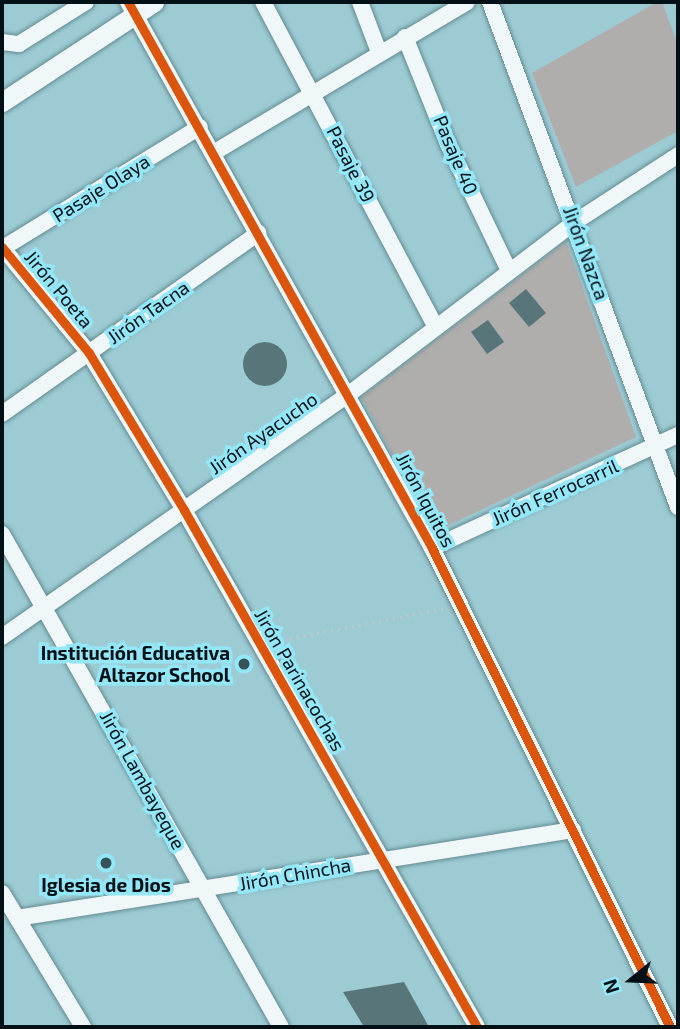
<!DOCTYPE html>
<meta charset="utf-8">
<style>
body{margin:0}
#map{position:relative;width:680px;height:1029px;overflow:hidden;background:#9dcbd4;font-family:"Exo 2",sans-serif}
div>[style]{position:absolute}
.green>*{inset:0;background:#afaead}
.building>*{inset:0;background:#58767a}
.round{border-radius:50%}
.path>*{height:2.5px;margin-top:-1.25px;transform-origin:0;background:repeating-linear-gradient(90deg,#bcc9cc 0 2px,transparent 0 7px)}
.roads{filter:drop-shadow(0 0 2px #638b91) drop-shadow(0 0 2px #638b91)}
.minor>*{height:16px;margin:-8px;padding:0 8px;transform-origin:8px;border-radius:8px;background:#f0f7f9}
.tertiary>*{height:19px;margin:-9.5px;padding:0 9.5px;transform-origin:9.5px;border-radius:9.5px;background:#f0f7f9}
.cycleway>*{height:9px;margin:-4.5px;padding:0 4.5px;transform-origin:4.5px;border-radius:4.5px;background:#dc550c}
.dots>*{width:19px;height:19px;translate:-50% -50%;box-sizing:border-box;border:4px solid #93e7f9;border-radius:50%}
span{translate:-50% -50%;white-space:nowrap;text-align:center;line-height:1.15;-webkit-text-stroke:7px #93e7f9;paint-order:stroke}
.street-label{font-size:19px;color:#001015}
.poi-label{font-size:19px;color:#001015;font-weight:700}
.right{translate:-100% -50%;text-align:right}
.frame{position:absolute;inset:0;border:4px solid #001015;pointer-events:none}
.north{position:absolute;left:596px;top:945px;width:70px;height:70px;-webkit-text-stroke:5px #93e7f9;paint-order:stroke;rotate:252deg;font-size:19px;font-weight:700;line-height:28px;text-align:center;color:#001015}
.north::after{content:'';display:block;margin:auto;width:24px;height:32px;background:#001015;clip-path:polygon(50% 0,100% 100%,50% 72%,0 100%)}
</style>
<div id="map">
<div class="green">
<div style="clip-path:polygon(657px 2px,662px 2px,678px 45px,678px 131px,576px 187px,532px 73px)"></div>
<div style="clip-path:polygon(566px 241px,636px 437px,434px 532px,361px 397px)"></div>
</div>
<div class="building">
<div style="clip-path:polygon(526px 289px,546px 313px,529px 327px,509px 303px)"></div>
<div style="clip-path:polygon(488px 320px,504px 342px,487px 354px,471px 332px)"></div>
<div class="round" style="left:243px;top:342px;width:44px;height:44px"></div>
<div style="clip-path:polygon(404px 982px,429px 1027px,364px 1027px,343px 992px)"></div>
</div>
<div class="path">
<div style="left:276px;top:641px;width:172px;rotate:-11deg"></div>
</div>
<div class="roads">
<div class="minor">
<div style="left:128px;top:2px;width:625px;rotate:60.89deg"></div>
<div style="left:432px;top:548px;width:535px;rotate:63.58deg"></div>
<div style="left:263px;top:2px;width:368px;rotate:62deg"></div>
<div style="left:360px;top:2px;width:53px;rotate:69.2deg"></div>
<div style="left:490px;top:2px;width:539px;rotate:69.58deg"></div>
<div style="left:405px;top:37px;width:115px;rotate:68.1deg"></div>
<div style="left:448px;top:144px;width:141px;rotate:64.3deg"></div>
<div style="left:2px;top:42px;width:17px;rotate:7deg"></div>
<div style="left:19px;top:44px;width:79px;rotate:-32.1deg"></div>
<div style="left:213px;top:153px;width:295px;rotate:-30.7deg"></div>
<div style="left:2px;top:247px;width:137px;rotate:50.6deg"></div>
<div style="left:89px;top:353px;width:184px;rotate:58.8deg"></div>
<div style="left:184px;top:510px;width:594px;rotate:60.46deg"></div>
<div style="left:3px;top:248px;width:231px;rotate:-31.6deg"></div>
<div style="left:2px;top:414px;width:314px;rotate:-35.2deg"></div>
<div style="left:2px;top:534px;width:566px;rotate:60.49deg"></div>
<div style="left:432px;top:548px;width:271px;rotate:-24.7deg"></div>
<div style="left:2px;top:637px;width:424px;rotate:-35deg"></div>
<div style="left:349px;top:394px;width:284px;rotate:-37.3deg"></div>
<div style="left:575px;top:222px;width:123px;rotate:-33deg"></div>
<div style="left:2px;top:893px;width:157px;rotate:58.8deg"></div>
<div style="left:17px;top:918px;width:563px;rotate:-8.99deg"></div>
</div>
<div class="tertiary">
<div style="left:2px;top:102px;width:182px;rotate:-33.3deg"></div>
</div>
</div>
<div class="cycleway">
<div style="left:128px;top:2px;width:625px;rotate:60.89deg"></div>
<div style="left:432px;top:548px;width:535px;rotate:63.58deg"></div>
<div style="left:2px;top:247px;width:137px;rotate:50.6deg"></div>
<div style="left:89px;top:353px;width:184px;rotate:58.8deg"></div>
<div style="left:184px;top:510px;width:594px;rotate:60.46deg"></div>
</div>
<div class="dots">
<div style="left:244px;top:664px;background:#375158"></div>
<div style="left:106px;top:863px;background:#375158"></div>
</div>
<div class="street-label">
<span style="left:456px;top:155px;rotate:67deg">Pasaje 40</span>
<span style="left:351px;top:164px;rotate:63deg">Pasaje 39</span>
<span style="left:101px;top:188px;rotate:-32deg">Pasaje Olaya</span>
<span style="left:586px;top:253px;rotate:70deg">Jirón Nazca</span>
<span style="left:59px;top:289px;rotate:50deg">Jirón Poeta</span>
<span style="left:148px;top:312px;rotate:-35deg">Jirón Tacna</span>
<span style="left:263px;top:433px;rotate:-35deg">Jirón Ayacucho</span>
<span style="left:555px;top:492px;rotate:-24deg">Jirón Ferrocarril</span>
<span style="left:426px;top:500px;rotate:62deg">Jirón Iquitos</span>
<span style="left:300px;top:680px;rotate:60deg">Jirón Parinacochas</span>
<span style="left:143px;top:780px;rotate:61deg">Jirón Lambayeque</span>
<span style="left:295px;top:874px;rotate:-10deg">Jirón Chincha</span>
</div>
<div class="poi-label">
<span class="right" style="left:230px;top:664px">Institución Educativa<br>Altazor School</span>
<span style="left:106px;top:885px">Iglesia de Dios</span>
</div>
<div class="frame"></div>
<div class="north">N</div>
</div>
